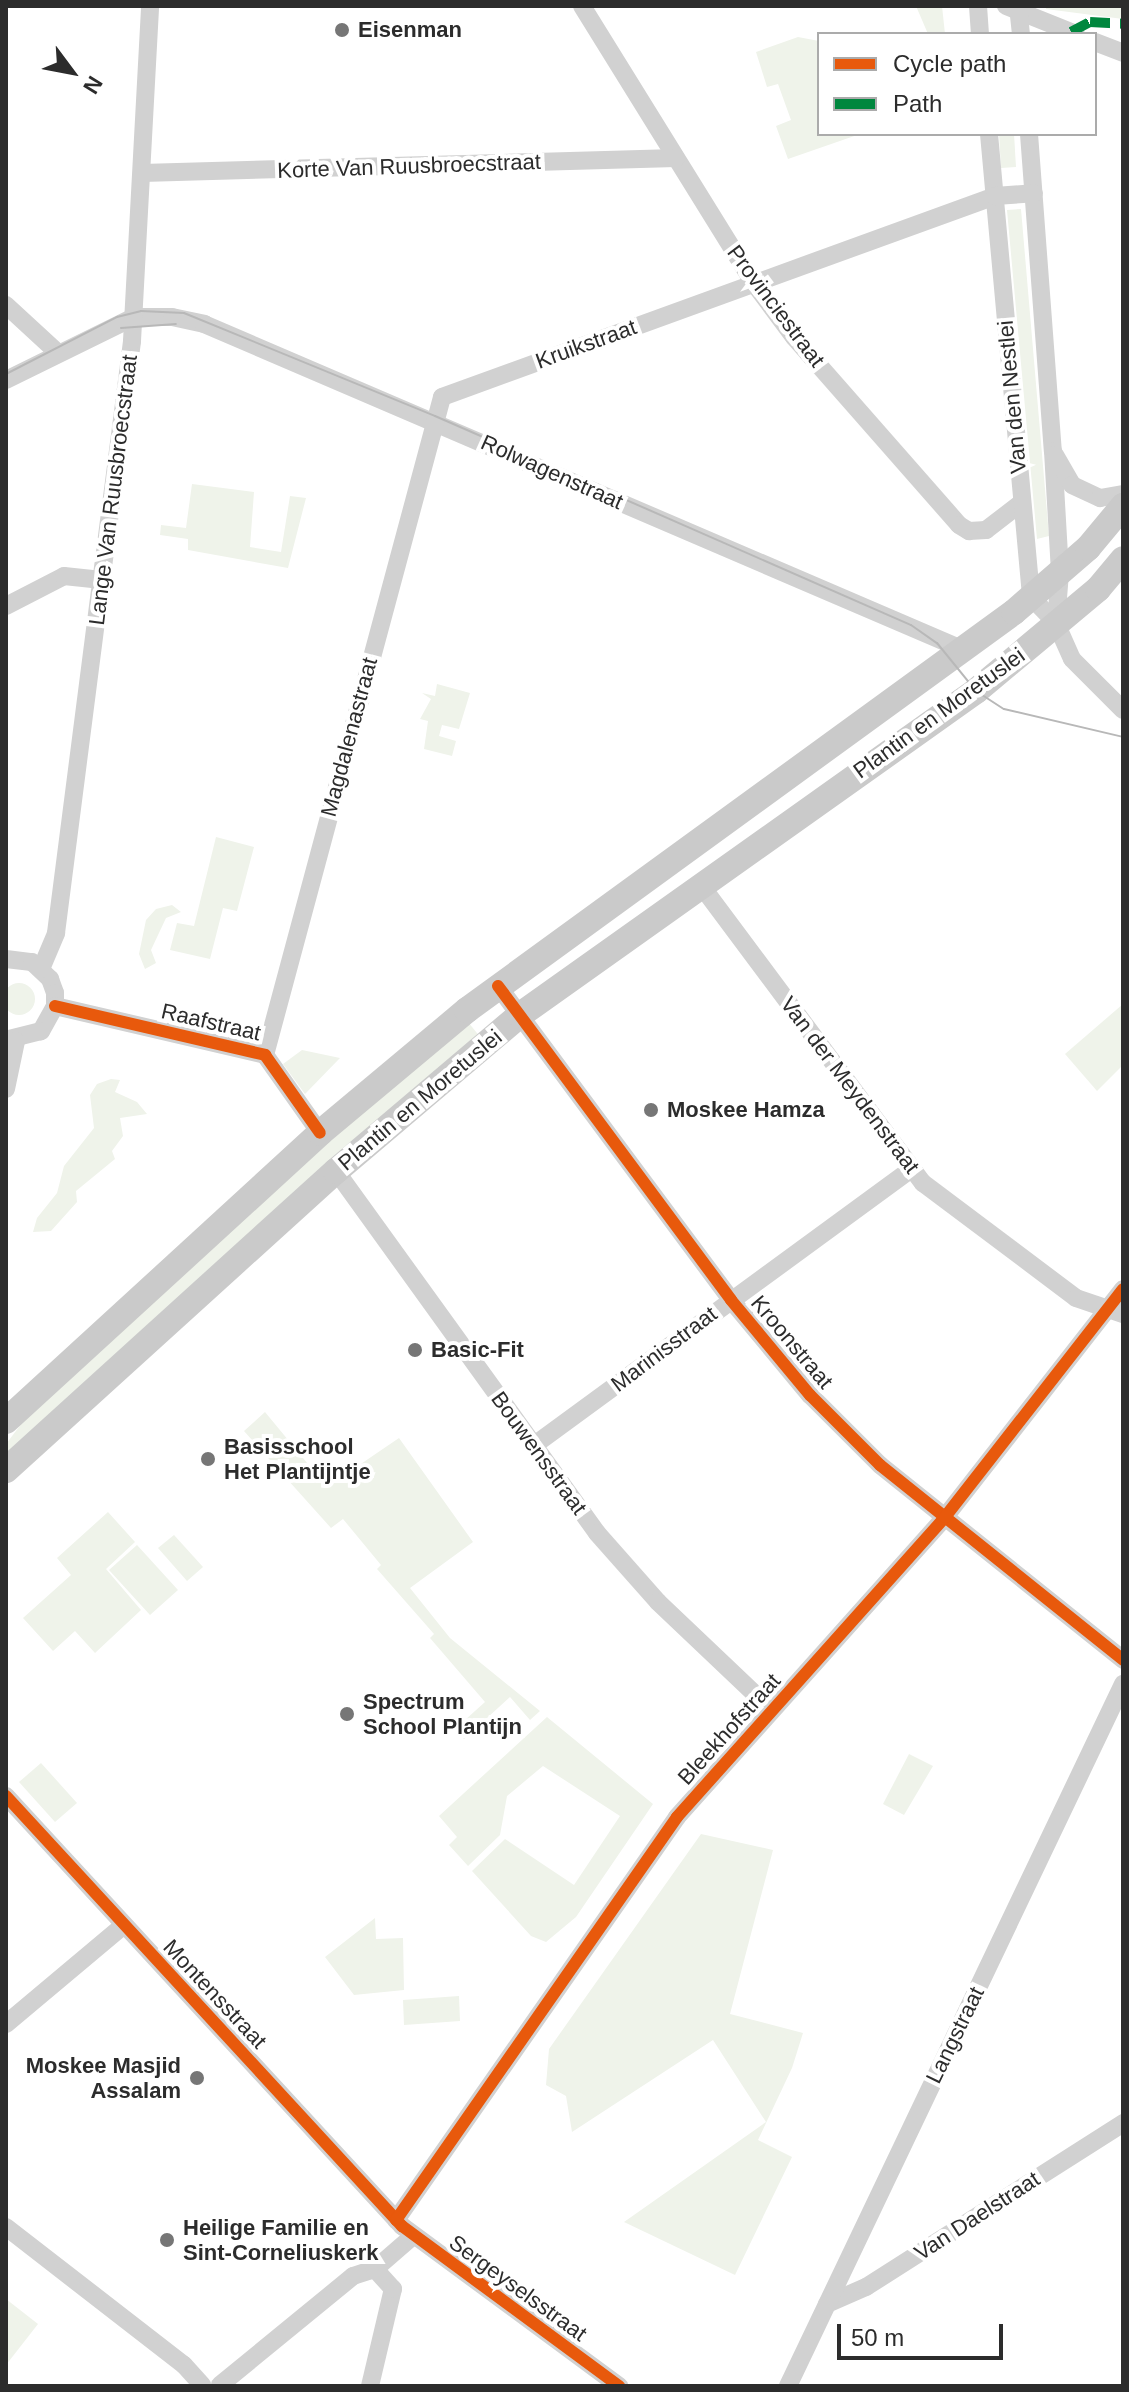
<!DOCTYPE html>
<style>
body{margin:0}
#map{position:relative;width:1129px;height:2392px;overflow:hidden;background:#fff;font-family:Helvetica,sans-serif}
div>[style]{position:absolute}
.green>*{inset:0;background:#eff3ea}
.round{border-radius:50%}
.minor>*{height:18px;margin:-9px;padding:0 9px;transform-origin:9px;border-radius:9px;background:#d1d1d1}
.secondary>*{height:26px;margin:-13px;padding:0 13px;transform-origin:13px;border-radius:13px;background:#cacaca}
.tram>*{height:2px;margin:-1px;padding:0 1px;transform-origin:1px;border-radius:1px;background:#b8b8b8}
.quiet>*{height:10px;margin-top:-5px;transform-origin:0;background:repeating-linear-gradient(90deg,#00873e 0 20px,transparent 0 30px)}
.cycleway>*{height:12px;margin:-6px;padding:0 6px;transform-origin:6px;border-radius:6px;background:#e8590c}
.dots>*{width:22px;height:22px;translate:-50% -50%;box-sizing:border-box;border:4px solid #fff;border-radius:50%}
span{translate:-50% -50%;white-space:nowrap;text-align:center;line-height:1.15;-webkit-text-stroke:8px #fff;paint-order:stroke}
.poi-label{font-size:22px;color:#2c2c2c;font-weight:700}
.left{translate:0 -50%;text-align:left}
.right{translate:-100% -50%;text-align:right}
.street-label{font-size:22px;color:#2c2c2c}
.frame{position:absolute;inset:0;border:8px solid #2c2c2c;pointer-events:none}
.legend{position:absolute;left:817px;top:32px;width:280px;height:104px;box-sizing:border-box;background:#fff;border:2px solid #ababab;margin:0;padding:10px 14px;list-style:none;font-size:24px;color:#2c2c2c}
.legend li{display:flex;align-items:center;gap:16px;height:40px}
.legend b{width:40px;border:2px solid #ababab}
.north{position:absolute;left:32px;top:32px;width:80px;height:80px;-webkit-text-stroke:6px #fff;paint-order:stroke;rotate:122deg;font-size:22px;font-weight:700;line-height:32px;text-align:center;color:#2c2c2c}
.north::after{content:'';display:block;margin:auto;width:28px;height:36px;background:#2c2c2c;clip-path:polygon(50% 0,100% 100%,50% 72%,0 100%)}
.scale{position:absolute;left:837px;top:2324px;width:166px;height:36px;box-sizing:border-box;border:4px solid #2c2c2c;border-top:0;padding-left:10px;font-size:24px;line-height:28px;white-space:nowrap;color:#2c2c2c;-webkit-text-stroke:6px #fff;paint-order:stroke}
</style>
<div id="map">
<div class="green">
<div style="clip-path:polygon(916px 6px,942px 6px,945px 34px,928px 34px)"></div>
<div style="clip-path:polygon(1046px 6px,1123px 6px,1123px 19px,1046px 9px)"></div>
<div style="clip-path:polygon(798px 37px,819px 41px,819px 134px,860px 134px,788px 159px,776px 126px,791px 120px,778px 84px,767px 87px,756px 52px)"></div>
<div style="clip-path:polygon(999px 134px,1014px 134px,1016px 167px,1001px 168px)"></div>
<div style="clip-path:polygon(1021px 209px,1049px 536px,1037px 539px,1007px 210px)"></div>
<div style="clip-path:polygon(192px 484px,254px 492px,250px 547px,281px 552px,290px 496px,306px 498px,288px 568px,188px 550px,188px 539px,160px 535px,161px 525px,186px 528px)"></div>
<div style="clip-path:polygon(437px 684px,470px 693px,459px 729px,442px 725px,439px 736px,456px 741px,452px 756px,424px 749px,428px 721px,420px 719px,431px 699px,422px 693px,435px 696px)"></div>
<div style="clip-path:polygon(216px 837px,254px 847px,237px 911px,223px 908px,210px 959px,170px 950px,177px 923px,194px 926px)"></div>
<div style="clip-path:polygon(172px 905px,181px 912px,166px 918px,151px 950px,156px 963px,145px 969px,139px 954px,146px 920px,156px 909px)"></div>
<div class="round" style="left:3px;top:983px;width:32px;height:32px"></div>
<div style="clip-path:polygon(1123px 1004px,1123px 1065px,1097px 1091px,1065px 1054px)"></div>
<div style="clip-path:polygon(468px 1022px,481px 1038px,6px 1456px,6px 1444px,35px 1406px,197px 1256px)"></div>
<div style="clip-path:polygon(302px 1050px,340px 1058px,305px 1094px,283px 1064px)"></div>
<div style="clip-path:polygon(111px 1079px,120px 1080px,115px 1092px,137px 1102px,147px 1114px,120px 1118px,123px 1136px,112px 1151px,115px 1159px,76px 1191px,77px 1202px,51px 1231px,33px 1232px,37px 1218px,57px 1193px,64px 1166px,94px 1128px,90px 1095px,97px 1084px)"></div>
<div style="clip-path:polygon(265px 1412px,327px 1487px,399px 1438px,473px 1542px,410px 1588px,450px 1638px,540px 1711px,530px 1720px,510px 1697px,464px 1739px,455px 1729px,485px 1702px,430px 1638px,434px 1634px,377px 1569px,381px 1565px,343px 1519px,331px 1528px,244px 1431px)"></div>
<div style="clip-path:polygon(108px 1512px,135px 1542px,106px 1569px,141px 1610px,95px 1653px,75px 1631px,53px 1651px,23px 1618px,71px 1575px,57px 1558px)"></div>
<div style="clip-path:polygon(174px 1535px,203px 1567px,187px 1581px,158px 1548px)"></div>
<div style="clip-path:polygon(137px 1545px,178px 1590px,150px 1615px,109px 1570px)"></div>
<div style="clip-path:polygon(547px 1717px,653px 1804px,576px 1917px,546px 1942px,531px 1936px,472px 1871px,505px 1839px,574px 1885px,620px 1816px,543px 1766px,507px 1796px,500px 1835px,468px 1866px,449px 1845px,457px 1837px,439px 1816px)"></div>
<div style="clip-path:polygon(909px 1754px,933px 1766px,904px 1815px,883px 1804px)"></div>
<div style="clip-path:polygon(41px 1763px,77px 1803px,55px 1822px,19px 1782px)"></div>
<div style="clip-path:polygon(701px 1834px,773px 1850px,730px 2014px,803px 2033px,792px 2068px,758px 2140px,792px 2157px,735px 2275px,624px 2222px,766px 2122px,713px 2040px,572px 2132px,566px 2096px,546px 2085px,549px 2049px)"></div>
<div style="clip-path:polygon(375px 1918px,376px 1939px,403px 1938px,404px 1990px,354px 1995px,325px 1957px)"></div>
<div style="clip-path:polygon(459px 1996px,460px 2021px,404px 2025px,403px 2000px)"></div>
<div style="clip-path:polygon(6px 2299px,38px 2324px,6px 2365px)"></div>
</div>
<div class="minor">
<div style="left:582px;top:6px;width:325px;rotate:58.2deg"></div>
<div style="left:753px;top:282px;width:69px;rotate:53.3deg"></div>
<div style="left:794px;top:337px;width:250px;rotate:48.7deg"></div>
<div style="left:959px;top:525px;width:12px;rotate:31deg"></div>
<div style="left:969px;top:531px;width:17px;rotate:-3deg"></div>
<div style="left:986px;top:530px;width:44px;rotate:-37.6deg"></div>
<div style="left:978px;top:6px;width:28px;rotate:86deg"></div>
<div style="left:1006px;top:6px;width:75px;rotate:21.8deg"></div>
<div style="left:1018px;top:6px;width:28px;rotate:84deg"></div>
<div style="left:1095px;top:42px;width:30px;rotate:21deg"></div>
<div style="left:989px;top:134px;width:465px;rotate:84.8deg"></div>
<div style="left:1031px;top:597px;width:36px;rotate:46deg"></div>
<div style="left:1056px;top:623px;width:39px;rotate:66deg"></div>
<div style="left:1072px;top:659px;width:72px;rotate:45deg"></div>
<div style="left:1029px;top:134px;width:318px;rotate:85.7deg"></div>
<div style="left:1053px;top:451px;width:122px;rotate:86.7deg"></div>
<div style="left:1060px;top:573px;width:50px;rotate:94.6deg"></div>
<div style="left:142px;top:173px;width:534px;rotate:-1.61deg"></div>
<div style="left:6px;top:305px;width:71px;rotate:42.7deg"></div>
<div style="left:6px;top:380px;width:143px;rotate:-26.2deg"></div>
<div style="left:134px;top:317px;width:38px"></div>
<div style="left:172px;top:317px;width:33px;rotate:12deg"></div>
<div style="left:204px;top:324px;width:827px;rotate:23.22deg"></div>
<div style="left:1055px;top:455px;width:34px;rotate:60deg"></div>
<div style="left:1072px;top:485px;width:31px;rotate:25deg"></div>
<div style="left:1100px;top:498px;width:23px;rotate:-10deg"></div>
<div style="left:6px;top:606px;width:65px;rotate:-27.3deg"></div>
<div style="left:64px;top:576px;width:38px;rotate:6deg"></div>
<div style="left:700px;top:884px;width:373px;rotate:53.3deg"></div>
<div style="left:923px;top:1183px;width:191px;rotate:36.9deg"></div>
<div style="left:1076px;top:1298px;width:50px;rotate:18.8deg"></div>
<div style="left:6px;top:959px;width:26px;rotate:7deg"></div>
<div style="left:32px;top:962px;width:25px;rotate:43deg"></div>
<div style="left:50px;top:979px;width:15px;rotate:70deg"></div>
<div style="left:55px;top:993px;width:13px;rotate:90deg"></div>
<div style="left:55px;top:1006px;width:29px;rotate:119deg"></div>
<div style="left:41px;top:1031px;width:36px;rotate:166deg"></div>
<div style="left:41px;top:969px;width:39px;rotate:-67deg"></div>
<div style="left:56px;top:933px;width:597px;rotate:-82.68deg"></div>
<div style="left:132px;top:341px;width:335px;rotate:-86.9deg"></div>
<div style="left:498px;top:986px;width:391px;rotate:53.4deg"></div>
<div style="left:731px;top:1300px;width:124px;rotate:50.3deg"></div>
<div style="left:810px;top:1395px;width:99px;rotate:45deg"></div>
<div style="left:880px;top:1465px;width:312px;rotate:38.7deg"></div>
<div style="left:55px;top:1006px;width:216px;rotate:13.1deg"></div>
<div style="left:265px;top:1055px;width:95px;rotate:54.8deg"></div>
<div style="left:265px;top:1055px;width:681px;rotate:-74.94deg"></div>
<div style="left:442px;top:397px;width:588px;rotate:-19.97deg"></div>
<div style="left:995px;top:196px;width:39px;rotate:-4deg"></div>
<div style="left:6px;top:1089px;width:49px;rotate:-78.2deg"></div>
<div style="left:336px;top:1171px;width:446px;rotate:54.2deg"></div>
<div style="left:597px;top:1533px;width:92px;rotate:48.5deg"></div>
<div style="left:658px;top:1602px;width:157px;rotate:43.5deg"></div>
<div style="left:533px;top:1446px;width:469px;rotate:-36.2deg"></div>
<div style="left:6px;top:1796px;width:585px;rotate:47.36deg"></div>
<div style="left:402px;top:2226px;width:270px;rotate:36.4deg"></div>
<div style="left:6px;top:2024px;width:154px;rotate:-40deg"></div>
<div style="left:396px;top:2220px;width:491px;rotate:-55.1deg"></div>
<div style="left:677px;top:1817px;width:402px;rotate:-48.2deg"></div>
<div style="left:945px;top:1517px;width:289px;rotate:-52deg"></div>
<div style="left:6px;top:2227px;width:225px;rotate:37.8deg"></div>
<div style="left:184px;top:2365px;width:27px;rotate:48deg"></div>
<div style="left:827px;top:2304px;width:43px;rotate:-23.6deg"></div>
<div style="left:866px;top:2287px;width:305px;rotate:-32.5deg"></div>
<div style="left:220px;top:2385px;width:172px;rotate:-39.3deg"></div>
<div style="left:353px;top:2276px;width:23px;rotate:-18deg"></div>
<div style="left:375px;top:2269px;width:50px;rotate:-41deg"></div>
<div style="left:370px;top:2386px;width:100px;rotate:-76.7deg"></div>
<div style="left:393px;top:2289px;width:27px;rotate:-132deg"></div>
<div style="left:788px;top:2386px;width:778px;rotate:-64.49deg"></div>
</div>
<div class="secondary">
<div style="left:6px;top:1421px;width:426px;rotate:-42.5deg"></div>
<div style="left:320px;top:1133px;width:192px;rotate:-39.9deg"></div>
<div style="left:467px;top:1010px;width:676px;rotate:-36.04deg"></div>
<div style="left:1014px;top:612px;width:98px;rotate:-40.9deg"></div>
<div style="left:1088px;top:548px;width:55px;rotate:-50.2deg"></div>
<div style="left:6px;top:1470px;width:445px;rotate:-42.2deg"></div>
<div style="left:336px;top:1171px;width:241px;rotate:-40.3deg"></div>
<div style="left:520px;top:1015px;width:559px;rotate:-35.39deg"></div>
<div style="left:976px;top:691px;width:159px;rotate:-39.9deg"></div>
<div style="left:1098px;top:589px;width:39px;rotate:-50deg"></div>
</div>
<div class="tram">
<div style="left:121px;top:328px;width:55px;rotate:-4.2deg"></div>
<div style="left:6px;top:374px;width:125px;rotate:-27.2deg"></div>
<div style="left:117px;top:317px;width:25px;rotate:-14deg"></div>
<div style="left:141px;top:311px;width:43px;rotate:2.7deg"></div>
<div style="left:184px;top:313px;width:271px;rotate:22.3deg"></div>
<div style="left:435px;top:416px;width:520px;rotate:23.71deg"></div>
<div style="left:911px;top:625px;width:32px;rotate:35deg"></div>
<div style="left:937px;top:643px;width:62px;rotate:50.9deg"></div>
<div style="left:976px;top:691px;width:33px;rotate:33deg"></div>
<div style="left:1004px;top:709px;width:122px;rotate:13.2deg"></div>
</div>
<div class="quiet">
<div style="left:1071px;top:32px;width:21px;rotate:-28deg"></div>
<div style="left:1090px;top:22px;width:33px;rotate:3deg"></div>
</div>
<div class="cycleway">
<div style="left:498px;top:986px;width:391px;rotate:53.4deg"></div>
<div style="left:731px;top:1300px;width:124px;rotate:50.3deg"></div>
<div style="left:810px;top:1395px;width:99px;rotate:45deg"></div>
<div style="left:880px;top:1465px;width:312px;rotate:38.7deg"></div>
<div style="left:55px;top:1006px;width:216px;rotate:13.1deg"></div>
<div style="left:265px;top:1055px;width:95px;rotate:54.8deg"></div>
<div style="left:6px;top:1796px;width:585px;rotate:47.36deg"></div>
<div style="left:402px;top:2226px;width:270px;rotate:36.4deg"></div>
<div style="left:396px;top:2220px;width:491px;rotate:-55.1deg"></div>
<div style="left:677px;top:1817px;width:402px;rotate:-48.2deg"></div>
<div style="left:945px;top:1517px;width:289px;rotate:-52deg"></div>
</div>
<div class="dots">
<div style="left:342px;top:30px;background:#767676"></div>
<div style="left:651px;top:1110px;background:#767676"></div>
<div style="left:415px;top:1350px;background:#767676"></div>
<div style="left:208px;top:1459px;background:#767676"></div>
<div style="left:347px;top:1714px;background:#767676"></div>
<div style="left:197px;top:2078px;background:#767676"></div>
<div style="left:167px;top:2240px;background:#767676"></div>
</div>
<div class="poi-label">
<span class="left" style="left:358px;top:30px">Eisenman</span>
<span class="left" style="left:667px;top:1110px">Moskee Hamza</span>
<span class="left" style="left:431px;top:1350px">Basic-Fit</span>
<span class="left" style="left:224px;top:1459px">Basisschool<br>Het Plantijntje</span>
<span class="left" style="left:363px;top:1714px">Spectrum<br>School Plantijn</span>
<span class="right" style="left:181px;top:2078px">Moskee Masjid<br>Assalam</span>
<span class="left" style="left:183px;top:2240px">Heilige Familie en<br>Sint-Corneliuskerk</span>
</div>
<div class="street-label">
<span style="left:409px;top:166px;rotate:-2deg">Korte Van Ruusbroecstraat</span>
<span style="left:776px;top:306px;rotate:53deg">Provinciestraat</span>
<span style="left:586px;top:344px;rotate:-20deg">Kruikstraat</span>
<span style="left:1012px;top:397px;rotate:-95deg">Van den Nestlei</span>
<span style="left:552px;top:472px;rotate:24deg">Rolwagenstraat</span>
<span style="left:113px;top:490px;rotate:-83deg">Lange Van Ruusbroecstraat</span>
<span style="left:939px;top:713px;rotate:-36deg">Plantin en Moretuslei</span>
<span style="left:349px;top:737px;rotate:-75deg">Magdalenastraat</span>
<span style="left:211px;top:1022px;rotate:13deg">Raafstraat</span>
<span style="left:850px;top:1085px;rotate:53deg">Van der Meydenstraat</span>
<span style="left:420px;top:1100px;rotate:-40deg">Plantin en Moretuslei</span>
<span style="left:792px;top:1342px;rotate:50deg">Kroonstraat</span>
<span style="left:664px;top:1349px;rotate:-37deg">Marinisstraat</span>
<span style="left:539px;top:1453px;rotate:54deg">Bouwensstraat</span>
<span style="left:729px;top:1729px;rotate:-48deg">Bleekhofstraat</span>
<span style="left:215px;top:1994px;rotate:47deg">Montensstraat</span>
<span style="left:955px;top:2035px;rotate:-64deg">Langstraat</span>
<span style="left:977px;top:2216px;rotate:-33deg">Van Daelstraat</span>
<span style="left:518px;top:2288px;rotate:36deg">Sergeyselsstraat</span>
</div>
<div class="frame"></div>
<ul class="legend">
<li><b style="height:10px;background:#e8590c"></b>Cycle path</li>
<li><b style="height:10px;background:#00873e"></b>Path</li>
</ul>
<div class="north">N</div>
<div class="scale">50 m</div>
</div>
